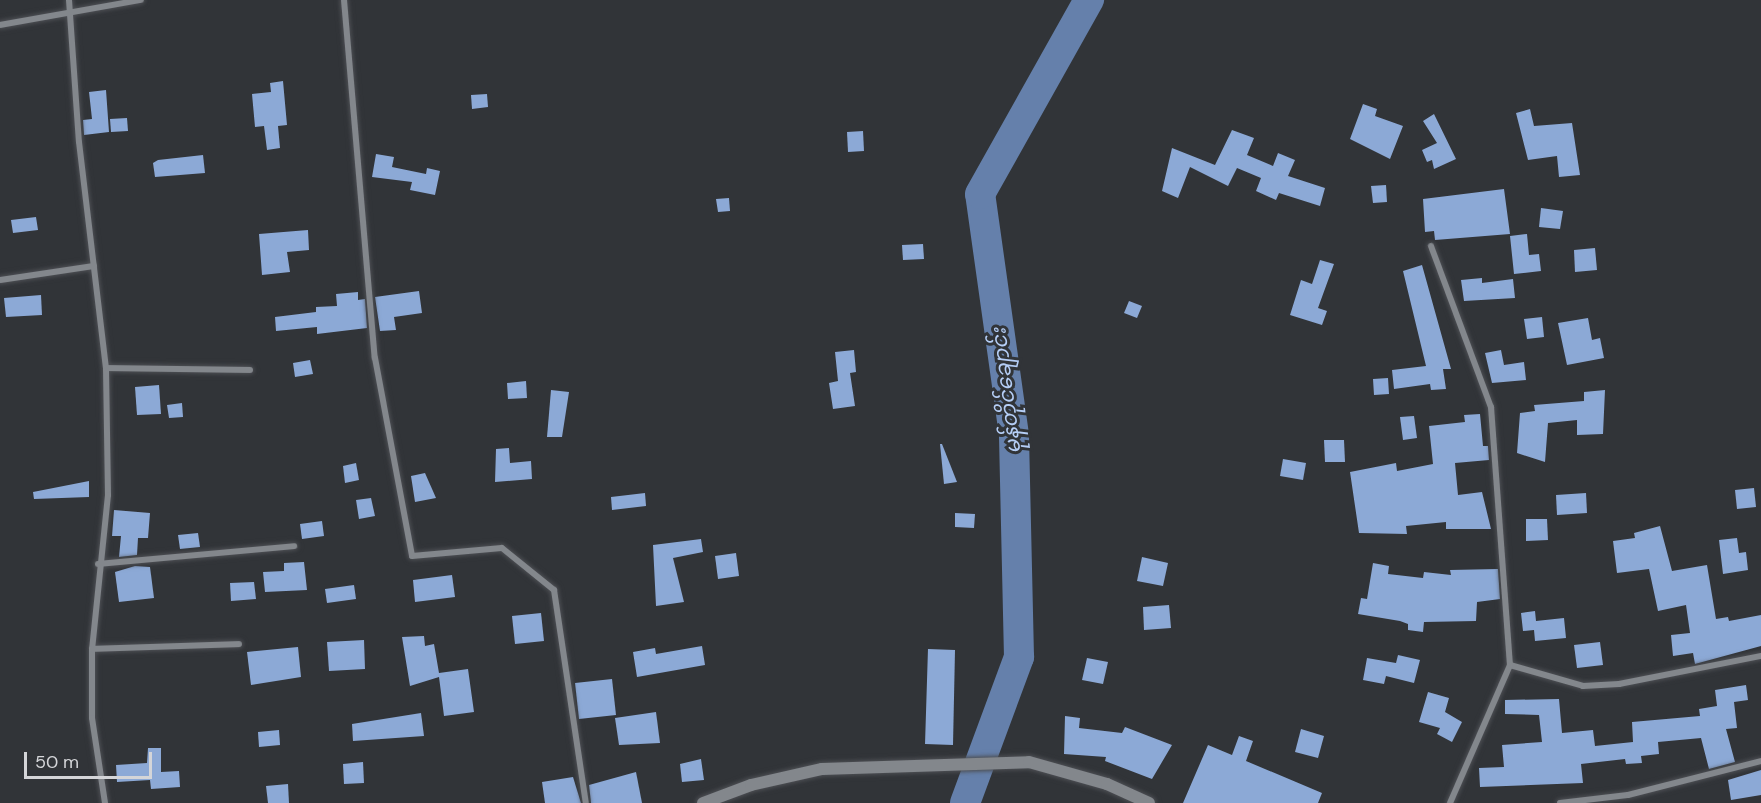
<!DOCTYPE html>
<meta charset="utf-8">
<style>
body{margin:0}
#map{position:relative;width:1761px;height:803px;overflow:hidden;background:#313438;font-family:"DM Sans","Noto Sans Myanmar",sans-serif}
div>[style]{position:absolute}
.river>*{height:30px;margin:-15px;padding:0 15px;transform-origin:15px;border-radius:15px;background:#6580ab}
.building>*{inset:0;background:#8ca9d6}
.roads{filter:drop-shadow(0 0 2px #4d4f54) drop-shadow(0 0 2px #4d4f54)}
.street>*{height:6px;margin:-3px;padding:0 3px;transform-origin:3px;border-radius:3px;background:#83878c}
.secondary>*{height:12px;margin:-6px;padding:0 6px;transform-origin:6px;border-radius:6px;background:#83878c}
span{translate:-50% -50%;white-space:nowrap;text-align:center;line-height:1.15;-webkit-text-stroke:6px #313438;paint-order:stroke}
.water-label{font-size:21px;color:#b5cef6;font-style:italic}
.scale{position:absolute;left:24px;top:752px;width:128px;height:27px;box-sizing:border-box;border:3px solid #d4d5d8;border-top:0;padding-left:8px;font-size:18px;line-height:21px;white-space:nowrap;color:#d4d5d8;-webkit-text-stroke:4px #313438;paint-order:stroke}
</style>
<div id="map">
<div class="river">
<div style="left:965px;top:803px;width:156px;rotate:-69.7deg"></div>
<div style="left:1019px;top:657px;width:222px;rotate:-91.3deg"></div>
<div style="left:1014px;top:435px;width:243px;rotate:-98deg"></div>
<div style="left:980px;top:194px;width:223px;rotate:-60.7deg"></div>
</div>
<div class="building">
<div style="clip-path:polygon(283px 81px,287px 125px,278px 126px,280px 148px,267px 150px,264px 126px,255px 127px,252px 94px,271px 92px,270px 83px)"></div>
<div style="clip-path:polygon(106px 90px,109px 132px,84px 135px,83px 120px,92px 119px,89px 92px)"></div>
<div style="clip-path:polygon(487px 94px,488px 107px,472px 109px,471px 95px)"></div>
<div style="clip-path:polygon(1363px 104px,1377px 109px,1375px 116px,1403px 126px,1390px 159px,1350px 139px)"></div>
<div style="clip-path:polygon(1530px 109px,1534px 126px,1572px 123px,1580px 175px,1559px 177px,1557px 156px,1528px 160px,1516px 113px)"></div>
<div style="clip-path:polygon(1434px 114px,1456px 159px,1434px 169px,1432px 160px,1427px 162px,1422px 150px,1437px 143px,1423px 121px)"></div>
<div style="clip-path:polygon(127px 118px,128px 131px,111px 132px,110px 119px)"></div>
<div style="clip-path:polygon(1232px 130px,1254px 138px,1247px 155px,1273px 166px,1278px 153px,1295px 160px,1288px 176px,1325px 188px,1320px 206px,1279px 193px,1276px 200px,1256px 191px,1261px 178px,1237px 168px,1228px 186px,1190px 167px,1178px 198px,1162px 191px,1172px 148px,1215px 165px)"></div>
<div style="clip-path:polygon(863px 131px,864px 151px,848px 152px,847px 132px)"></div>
<div style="clip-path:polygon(376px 154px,394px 157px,392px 167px,426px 174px,427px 168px,440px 171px,435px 195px,410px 190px,412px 182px,372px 177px)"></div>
<div style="clip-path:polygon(203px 155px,205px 173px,155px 177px,153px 163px,158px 160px)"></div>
<div style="clip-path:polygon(1386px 185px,1387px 202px,1373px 203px,1371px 186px)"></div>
<div style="clip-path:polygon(1504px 189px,1510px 234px,1435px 240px,1434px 231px,1425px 232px,1423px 199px)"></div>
<div style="clip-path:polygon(729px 198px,730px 211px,718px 212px,716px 199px)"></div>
<div style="clip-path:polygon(1541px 208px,1563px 211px,1560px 229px,1539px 227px)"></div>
<div style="clip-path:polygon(36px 217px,38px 230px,13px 233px,11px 220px)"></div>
<div style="clip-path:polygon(308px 230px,309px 250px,287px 252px,290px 272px,262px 275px,259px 234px)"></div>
<div style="clip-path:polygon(1527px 234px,1529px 255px,1539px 254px,1541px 271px,1514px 274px,1510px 236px)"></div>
<div style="clip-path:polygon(923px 244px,924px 259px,903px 260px,902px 245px)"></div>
<div style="clip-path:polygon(1595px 248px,1597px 270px,1575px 272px,1574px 250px)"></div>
<div style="clip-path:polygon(1320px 260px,1334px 264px,1318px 308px,1327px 311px,1322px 325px,1290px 315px,1301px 280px,1312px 284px)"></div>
<div style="clip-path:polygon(1422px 265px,1451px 369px,1443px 369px,1446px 389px,1431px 390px,1430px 384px,1394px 389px,1392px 370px,1426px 366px,1403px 271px)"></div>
<div style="clip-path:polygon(1482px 278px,1482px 283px,1513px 279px,1515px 298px,1464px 301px,1461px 280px)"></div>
<div style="clip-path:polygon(419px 291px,422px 313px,394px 317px,396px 330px,380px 331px,375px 297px)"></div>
<div style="clip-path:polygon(358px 292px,358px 300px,365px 299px,367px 328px,317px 334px,317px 327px,276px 331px,275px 317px,316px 312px,316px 307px,337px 306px,336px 294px)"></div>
<div style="clip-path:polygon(41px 295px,42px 315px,6px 317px,4px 298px)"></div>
<div style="clip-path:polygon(1129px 301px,1142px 306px,1137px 318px,1124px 313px)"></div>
<div style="clip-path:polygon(1542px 317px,1544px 337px,1527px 339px,1524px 319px)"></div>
<div style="clip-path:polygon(1588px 318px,1592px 340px,1600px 338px,1604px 358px,1567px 365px,1558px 323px)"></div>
<div style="clip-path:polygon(854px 350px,856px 372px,850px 373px,855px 406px,833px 409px,829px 383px,838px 381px,835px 352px)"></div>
<div style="clip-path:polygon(1501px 350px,1504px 365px,1524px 362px,1526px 380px,1492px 383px,1485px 353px)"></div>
<div style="clip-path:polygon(310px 360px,313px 374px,295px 377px,293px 363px)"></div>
<div style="clip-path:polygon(1388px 378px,1389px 394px,1374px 395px,1373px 379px)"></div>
<div style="clip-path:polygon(526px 381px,527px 398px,508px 399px,507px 383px)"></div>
<div style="clip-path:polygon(159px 385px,161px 414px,137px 415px,135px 387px)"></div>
<div style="clip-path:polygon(551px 390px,569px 392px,562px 437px,547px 437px)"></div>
<div style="clip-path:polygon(1605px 390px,1603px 434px,1577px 435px,1577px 420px,1548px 423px,1545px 462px,1517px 453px,1520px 413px,1535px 411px,1534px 405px,1584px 401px,1584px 392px)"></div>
<div style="clip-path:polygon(182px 403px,183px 417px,169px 418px,167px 405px)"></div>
<div style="clip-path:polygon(1480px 414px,1483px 446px,1488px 446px,1489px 460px,1455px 463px,1458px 495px,1482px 492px,1491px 529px,1446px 529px,1446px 522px,1406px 526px,1407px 534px,1359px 533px,1350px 472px,1396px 463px,1397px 471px,1433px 464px,1429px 426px,1465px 422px,1464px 415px)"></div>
<div style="clip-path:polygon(1414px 416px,1417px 438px,1403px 440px,1400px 417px)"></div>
<div style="clip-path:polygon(1324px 440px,1344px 440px,1345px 462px,1325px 462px)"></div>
<div style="clip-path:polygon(940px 444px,942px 444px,957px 482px,944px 484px)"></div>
<div style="clip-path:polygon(509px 448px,510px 463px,531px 461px,532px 479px,495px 482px,496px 449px)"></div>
<div style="clip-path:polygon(1283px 459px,1306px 463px,1303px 480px,1280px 476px)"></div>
<div style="clip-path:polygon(356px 463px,359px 480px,345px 483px,343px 466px)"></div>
<div style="clip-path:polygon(425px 473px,436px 498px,415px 502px,411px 476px)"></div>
<div style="clip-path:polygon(89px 481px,89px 497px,34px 499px,33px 492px)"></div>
<div style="clip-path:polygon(1754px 488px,1756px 507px,1737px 509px,1735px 490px)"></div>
<div style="clip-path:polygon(645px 493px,646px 506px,612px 510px,611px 497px)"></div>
<div style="clip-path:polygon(1586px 493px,1587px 513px,1557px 515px,1556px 495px)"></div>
<div style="clip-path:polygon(371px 498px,375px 516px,359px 519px,356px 500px)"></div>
<div style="clip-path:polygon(114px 510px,150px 513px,148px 538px,138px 538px,137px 555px,119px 557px,121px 536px,112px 536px)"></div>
<div style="clip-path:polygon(955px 513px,975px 514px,974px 528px,955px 527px)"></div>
<div style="clip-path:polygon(1526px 519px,1547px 519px,1548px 540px,1526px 541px)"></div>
<div style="clip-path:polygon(322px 521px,324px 536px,302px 539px,300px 524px)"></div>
<div style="clip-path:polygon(1660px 526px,1672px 571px,1707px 565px,1716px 619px,1728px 617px,1729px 621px,1761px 615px,1761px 646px,1695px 664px,1693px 653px,1673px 656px,1671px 635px,1690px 633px,1686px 605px,1658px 611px,1649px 569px,1617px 573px,1613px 541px,1635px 538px,1634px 533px)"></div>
<div style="clip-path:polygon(198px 533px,200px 547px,180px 549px,178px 535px)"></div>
<div style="clip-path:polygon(1737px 538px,1739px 553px,1746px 552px,1748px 570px,1723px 574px,1719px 540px)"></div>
<div style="clip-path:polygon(701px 539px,703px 552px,673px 558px,684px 602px,656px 606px,653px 545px)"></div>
<div style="clip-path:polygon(736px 553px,739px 576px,718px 579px,715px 556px)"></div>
<div style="clip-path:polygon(1142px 557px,1168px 563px,1163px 586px,1137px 581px)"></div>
<div style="clip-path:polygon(304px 562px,307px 590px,265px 592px,263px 572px,284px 571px,284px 563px)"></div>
<div style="clip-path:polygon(1373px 563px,1389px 566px,1388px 574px,1423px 578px,1424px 572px,1451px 575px,1450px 570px,1498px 569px,1500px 599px,1477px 602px,1476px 621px,1424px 622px,1423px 632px,1408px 630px,1408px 624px,1400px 621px,1358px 614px,1361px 598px,1367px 599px)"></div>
<div style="clip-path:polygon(135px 566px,150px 567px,154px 598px,119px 602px,115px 572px)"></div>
<div style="clip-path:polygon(452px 575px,455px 597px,415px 602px,413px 580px)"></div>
<div style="clip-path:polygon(254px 582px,256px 599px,231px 601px,230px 583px)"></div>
<div style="clip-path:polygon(354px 585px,356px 599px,327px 603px,325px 589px)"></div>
<div style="clip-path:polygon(1169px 605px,1171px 628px,1144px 630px,1143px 607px)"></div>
<div style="clip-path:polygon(1535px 611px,1536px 621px,1564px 618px,1566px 638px,1535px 641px,1534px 630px,1523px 631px,1521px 613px)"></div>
<div style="clip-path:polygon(541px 613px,544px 641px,515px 644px,512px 616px)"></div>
<div style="clip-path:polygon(424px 636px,425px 646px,434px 644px,439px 673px,468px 669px,474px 712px,444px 716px,439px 677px,410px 686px,402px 637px)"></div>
<div style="clip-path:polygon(364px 640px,365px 669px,329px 671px,327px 642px)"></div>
<div style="clip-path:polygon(1600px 642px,1603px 665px,1577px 668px,1574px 645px)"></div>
<div style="clip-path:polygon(702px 646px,705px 665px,637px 677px,633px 652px,655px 648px,656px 654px)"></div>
<div style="clip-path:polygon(298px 647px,301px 677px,251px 685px,247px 652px)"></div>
<div style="clip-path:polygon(928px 649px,955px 650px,953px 745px,925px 744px)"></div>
<div style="clip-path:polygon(1398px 655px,1420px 660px,1414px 683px,1386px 676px,1384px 684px,1363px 680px,1367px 658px,1396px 663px)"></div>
<div style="clip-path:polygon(1087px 658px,1108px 662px,1103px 684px,1082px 680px)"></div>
<div style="clip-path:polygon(612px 679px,616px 715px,579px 719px,575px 683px)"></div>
<div style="clip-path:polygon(1746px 685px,1748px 700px,1734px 702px,1737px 728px,1726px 729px,1735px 762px,1709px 769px,1701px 738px,1658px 742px,1659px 754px,1641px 756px,1642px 763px,1626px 764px,1625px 759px,1581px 764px,1583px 783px,1480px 787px,1479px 768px,1504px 767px,1502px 745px,1542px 742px,1539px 715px,1505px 714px,1505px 700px,1559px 699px,1562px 733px,1593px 730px,1595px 746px,1633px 742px,1632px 722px,1700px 716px,1699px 709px,1717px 706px,1715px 690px)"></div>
<div style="clip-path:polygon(1428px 692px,1449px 698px,1445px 712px,1462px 722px,1452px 742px,1437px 734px,1440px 728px,1419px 722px)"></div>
<div style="clip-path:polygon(656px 712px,660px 743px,619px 745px,615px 718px)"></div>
<div style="clip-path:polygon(421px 713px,424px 736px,353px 741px,352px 724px)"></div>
<div style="clip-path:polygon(1065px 716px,1080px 718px,1079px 728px,1122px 733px,1125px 727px,1172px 745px,1152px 779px,1105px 761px,1106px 757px,1064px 754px)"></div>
<div style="clip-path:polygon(1301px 729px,1324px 736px,1318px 758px,1295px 752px)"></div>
<div style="clip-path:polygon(279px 730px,280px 745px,259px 747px,258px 732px)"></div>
<div style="clip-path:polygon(1239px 736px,1253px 741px,1246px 761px,1322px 793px,1318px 803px,1183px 803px,1208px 745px,1232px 755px)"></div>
<div style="clip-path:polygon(148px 748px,161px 748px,161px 772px,179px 771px,180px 787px,151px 789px,150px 780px,117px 782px,116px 765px,147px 763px)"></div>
<div style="clip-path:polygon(701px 759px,704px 780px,682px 782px,680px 764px)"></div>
<div style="clip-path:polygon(363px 762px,364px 783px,344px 784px,343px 764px)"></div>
<div style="clip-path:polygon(1761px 770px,1761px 795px,1731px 800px,1728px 780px)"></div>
<div style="clip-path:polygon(636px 772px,642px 803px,591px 803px,589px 785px)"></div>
<div style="clip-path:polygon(573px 777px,581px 803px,545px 803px,542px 782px)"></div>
<div style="clip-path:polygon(288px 784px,289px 803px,268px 803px,266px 786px)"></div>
</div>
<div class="roads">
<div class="street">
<div style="left:69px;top:0;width:142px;rotate:86deg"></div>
<div style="left:79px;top:142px;width:228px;rotate:83.2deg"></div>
<div style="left:106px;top:368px;width:127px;rotate:89.1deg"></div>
<div style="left:108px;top:495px;width:155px;rotate:95.9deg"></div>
<div style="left:92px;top:649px;width:69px;rotate:90deg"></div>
<div style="left:92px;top:718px;width:86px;rotate:81.3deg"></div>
<div style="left:344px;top:0;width:359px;rotate:85.1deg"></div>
<div style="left:375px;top:358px;width:201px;rotate:79.4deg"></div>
<div style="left:412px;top:556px;width:90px;rotate:-5.1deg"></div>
<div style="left:502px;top:548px;width:67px;rotate:38.9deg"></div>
<div style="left:554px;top:590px;width:215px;rotate:81.5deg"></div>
<div style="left:0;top:25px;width:143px;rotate:-10.1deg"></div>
<div style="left:1431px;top:246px;width:172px;rotate:69.6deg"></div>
<div style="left:1491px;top:407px;width:259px;rotate:85.8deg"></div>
<div style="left:1510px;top:665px;width:76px;rotate:16deg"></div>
<div style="left:1583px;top:686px;width:36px;rotate:-3deg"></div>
<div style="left:1619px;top:684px;width:145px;rotate:-11.2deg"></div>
<div style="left:0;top:280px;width:95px;rotate:-8.5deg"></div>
<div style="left:106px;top:368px;width:144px;rotate:0.8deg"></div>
<div style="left:98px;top:564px;width:197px;rotate:-5.2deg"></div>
<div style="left:92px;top:649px;width:147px;rotate:-1.9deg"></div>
<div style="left:1450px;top:803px;width:150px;rotate:-66.5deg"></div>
<div style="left:1560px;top:803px;width:68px;rotate:-6.7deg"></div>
<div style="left:1628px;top:795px;width:137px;rotate:-14.3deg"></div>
</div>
<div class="secondary">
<div style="left:703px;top:803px;width:51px;rotate:-20.6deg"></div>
<div style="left:751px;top:785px;width:73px;rotate:-12.7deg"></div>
<div style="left:822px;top:769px;width:207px;rotate:-1.9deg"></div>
<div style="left:1029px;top:762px;width:81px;rotate:15.8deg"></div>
<div style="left:1107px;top:784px;width:46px;rotate:24.3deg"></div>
</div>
</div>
<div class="water-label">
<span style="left:1006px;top:391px;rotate:-97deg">မုန်တိုင်ချောင်း</span>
</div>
<div class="scale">50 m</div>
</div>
